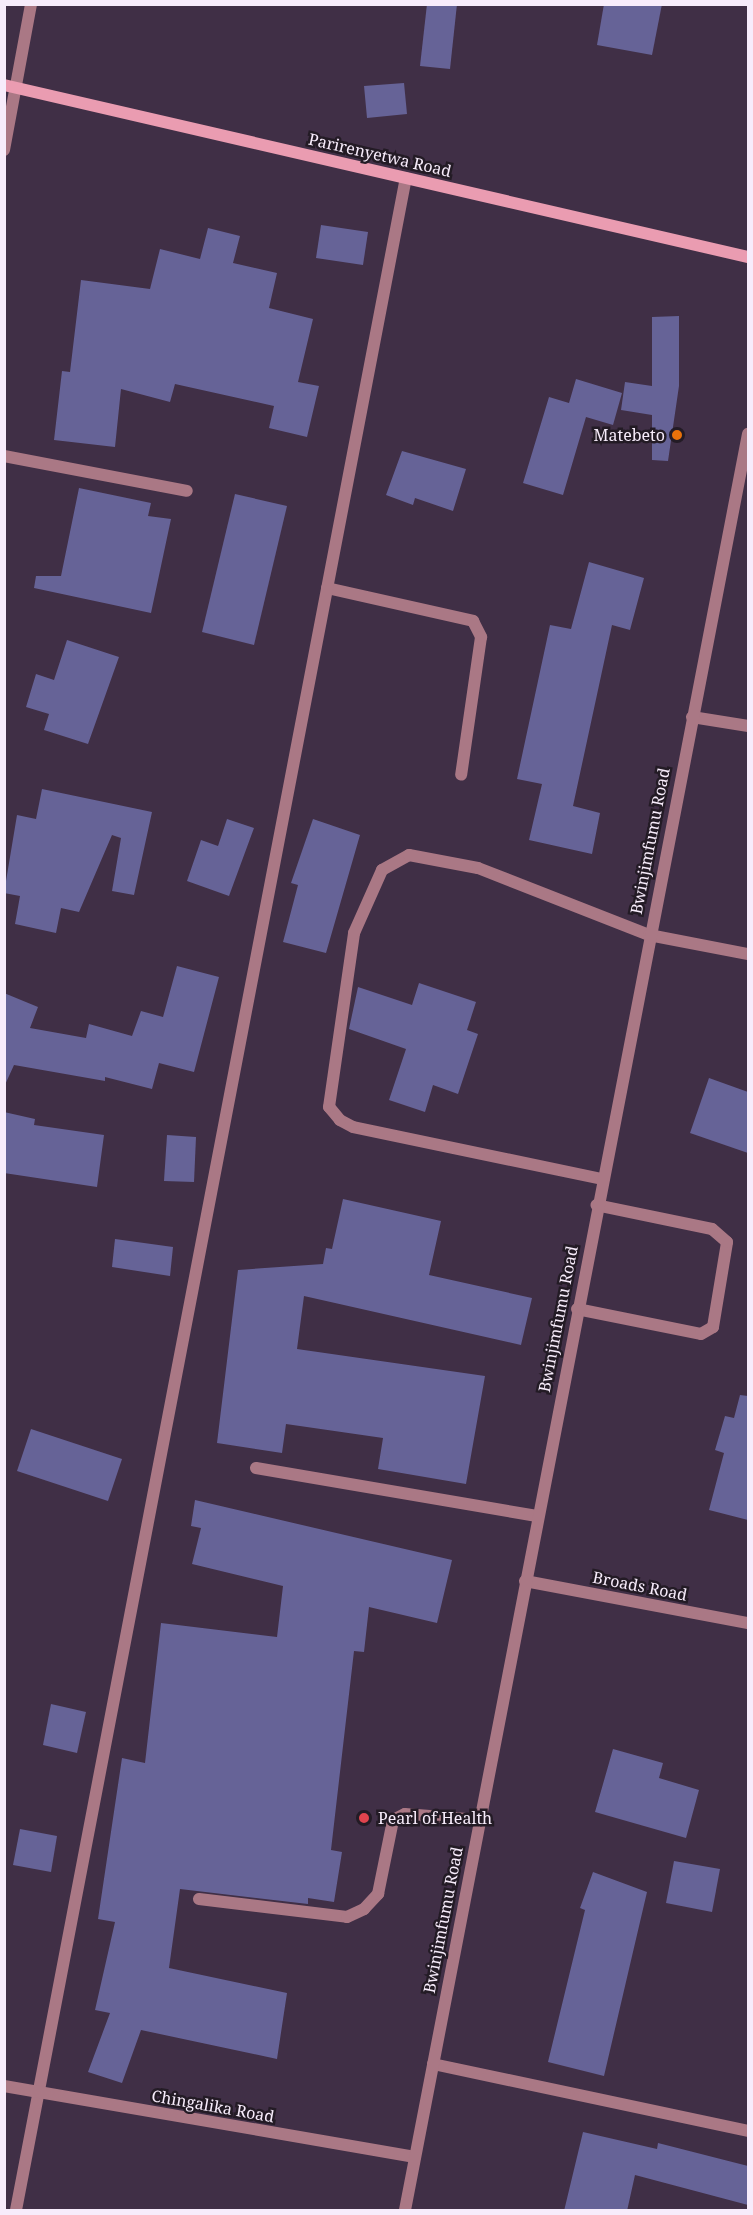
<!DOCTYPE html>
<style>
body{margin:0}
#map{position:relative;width:753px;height:2215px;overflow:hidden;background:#402f46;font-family:"Noto Serif",serif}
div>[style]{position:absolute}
.building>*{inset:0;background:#666397}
.service>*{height:12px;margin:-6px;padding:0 6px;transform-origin:6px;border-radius:6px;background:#aa7885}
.minor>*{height:12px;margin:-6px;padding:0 6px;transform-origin:6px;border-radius:6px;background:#aa7885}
.secondary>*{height:12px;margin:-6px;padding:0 6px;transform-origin:6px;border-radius:6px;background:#ea9cb1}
.dots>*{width:16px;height:16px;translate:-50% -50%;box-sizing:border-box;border:3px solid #231b25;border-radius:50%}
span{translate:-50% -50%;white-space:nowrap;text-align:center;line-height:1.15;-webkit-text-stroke:5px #231b25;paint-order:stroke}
.street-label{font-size:16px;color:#f7ecfb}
.poi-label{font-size:16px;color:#f7ecfb}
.right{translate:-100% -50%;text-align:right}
.left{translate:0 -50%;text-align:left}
.frame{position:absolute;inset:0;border:6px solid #f7ecfb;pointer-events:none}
</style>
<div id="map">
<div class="building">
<div style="clip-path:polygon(427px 4px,457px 4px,450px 69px,420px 66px)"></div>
<div style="clip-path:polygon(604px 4px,662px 4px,652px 55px,597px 45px)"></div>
<div style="clip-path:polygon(404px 83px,407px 114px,367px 118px,364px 86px)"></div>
<div style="clip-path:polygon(321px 225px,368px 232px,363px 265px,316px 258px)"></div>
<div style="clip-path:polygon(208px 228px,240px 236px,233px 263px,277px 273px,269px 308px,313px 319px,298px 382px,319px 386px,307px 437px,269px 428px,274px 406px,175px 384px,170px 402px,121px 389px,115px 447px,54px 440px,62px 371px,70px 372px,81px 280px,150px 289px,160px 249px,200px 259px)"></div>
<div style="clip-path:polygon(679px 316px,679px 386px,668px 461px,652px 460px,652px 415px,621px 410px,625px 382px,652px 386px,652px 317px)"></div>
<div style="clip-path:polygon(576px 379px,622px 393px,613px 425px,586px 417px,563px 495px,523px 483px,549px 397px,569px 403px)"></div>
<div style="clip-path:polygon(402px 451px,466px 469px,453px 511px,415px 498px,413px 505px,386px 495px)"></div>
<div style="clip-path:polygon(79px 488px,151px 503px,148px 516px,171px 519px,151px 613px,34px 588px,36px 576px,61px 576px)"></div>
<div style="clip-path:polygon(235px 494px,287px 506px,254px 645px,202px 632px)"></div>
<div style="clip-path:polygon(589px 562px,644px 578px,630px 630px,612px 625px,573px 806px,600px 813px,592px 854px,529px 840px,542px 784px,517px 779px,550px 625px,571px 629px)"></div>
<div style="clip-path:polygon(67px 640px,119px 657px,88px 744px,44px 730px,49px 714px,26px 707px,36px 674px,54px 680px)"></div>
<div style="clip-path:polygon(42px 789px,152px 812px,134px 895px,112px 891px,121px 838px,112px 835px,79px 912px,61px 908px,56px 933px,15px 924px,20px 896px,4px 893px,17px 815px,36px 819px)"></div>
<div style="clip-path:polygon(227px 819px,254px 828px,229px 896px,187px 881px,201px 840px,218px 846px)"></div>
<div style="clip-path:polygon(313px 819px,360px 835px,326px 953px,283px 942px,298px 885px,291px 883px)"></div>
<div style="clip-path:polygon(177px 966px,219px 977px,194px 1072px,159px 1063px,152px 1089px,105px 1077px,105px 1081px,14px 1065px,4px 1087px,4px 993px,38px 1007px,30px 1028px,86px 1038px,89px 1024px,132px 1036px,141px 1011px,163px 1017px)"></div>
<div style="clip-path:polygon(419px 983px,476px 1002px,467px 1030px,478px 1034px,458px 1094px,433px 1085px,425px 1112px,389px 1100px,406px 1049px,349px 1029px,358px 987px,412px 1005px)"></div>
<div style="clip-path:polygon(709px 1078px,748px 1092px,748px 1153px,690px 1133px)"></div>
<div style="clip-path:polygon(4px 1112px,35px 1119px,34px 1125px,104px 1135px,97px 1187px,4px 1173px)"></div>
<div style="clip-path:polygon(167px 1135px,196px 1137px,194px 1182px,164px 1181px)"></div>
<div style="clip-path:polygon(343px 1199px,441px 1221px,429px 1275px,532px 1298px,521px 1345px,304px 1296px,297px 1349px,485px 1376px,466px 1484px,378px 1469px,383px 1438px,286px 1424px,282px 1453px,217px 1443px,238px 1270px,323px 1264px,326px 1248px,332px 1249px)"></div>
<div style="clip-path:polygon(115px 1239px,173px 1247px,170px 1276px,112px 1267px)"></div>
<div style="clip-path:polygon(740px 1395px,748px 1396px,748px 1520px,709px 1510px,724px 1453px,715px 1450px,725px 1416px,734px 1418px)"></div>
<div style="clip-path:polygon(31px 1429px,122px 1459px,108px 1501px,17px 1471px)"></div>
<div style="clip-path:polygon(195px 1500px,452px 1560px,437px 1623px,369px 1607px,364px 1652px,354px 1651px,331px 1850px,342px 1852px,334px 1902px,308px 1898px,308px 1904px,180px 1889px,169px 1968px,287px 1993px,277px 2059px,141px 2030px,122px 2083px,88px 2072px,110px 2013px,95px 2010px,115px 1922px,98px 1919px,122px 1758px,145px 1763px,161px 1623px,277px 1637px,283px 1586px,192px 1564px,201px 1528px,191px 1526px)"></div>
<div style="clip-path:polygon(51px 1704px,86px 1712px,77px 1753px,43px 1745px)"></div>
<div style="clip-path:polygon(613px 1749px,663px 1763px,659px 1778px,699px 1790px,686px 1838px,595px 1812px)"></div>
<div style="clip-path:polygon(20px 1829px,57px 1836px,51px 1872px,13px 1865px)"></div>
<div style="clip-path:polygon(674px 1861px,720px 1869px,712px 1912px,666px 1903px)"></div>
<div style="clip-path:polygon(593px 1872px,647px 1892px,604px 2076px,548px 2062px,585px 1910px,580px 1908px)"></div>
<div style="clip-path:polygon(583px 2132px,657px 2149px,658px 2143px,748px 2166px,748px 2205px,635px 2175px,627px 2211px,564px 2211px)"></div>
</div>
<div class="service">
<div style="left:4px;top:456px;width:186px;rotate:10.8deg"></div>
<div style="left:327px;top:588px;width:150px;rotate:12.7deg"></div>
<div style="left:473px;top:621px;width:18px;rotate:63deg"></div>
<div style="left:481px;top:637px;width:139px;rotate:98.2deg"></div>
<div style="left:692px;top:717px;width:57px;rotate:9.1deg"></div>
<div style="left:602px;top:1179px;width:254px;rotate:-168.2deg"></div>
<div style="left:353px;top:1127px;width:15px;rotate:-152deg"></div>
<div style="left:340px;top:1120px;width:17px;rotate:-130deg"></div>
<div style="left:329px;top:1107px;width:176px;rotate:-81.8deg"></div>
<div style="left:354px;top:933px;width:69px;rotate:-66deg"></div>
<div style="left:382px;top:870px;width:31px;rotate:-29deg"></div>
<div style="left:409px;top:855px;width:70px;rotate:10.7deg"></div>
<div style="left:478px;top:868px;width:184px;rotate:21.4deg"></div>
<div style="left:577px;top:1309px;width:126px;rotate:11.4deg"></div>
<div style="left:701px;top:1334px;width:14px;rotate:-30deg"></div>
<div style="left:713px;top:1327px;width:86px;rotate:-80.6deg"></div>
<div style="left:727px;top:1242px;width:20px;rotate:-139deg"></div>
<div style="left:712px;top:1229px;width:118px;rotate:-168.3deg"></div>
<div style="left:199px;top:1899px;width:149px;rotate:6.9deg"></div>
<div style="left:347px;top:1917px;width:19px;rotate:-25deg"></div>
<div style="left:364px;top:1909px;width:21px;rotate:-47deg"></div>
<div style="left:378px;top:1894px;width:76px;rotate:-78.5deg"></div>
<div style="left:393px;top:1820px;width:13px;rotate:-27deg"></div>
<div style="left:405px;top:1814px;width:74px;rotate:4.6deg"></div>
<div style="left:16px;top:2210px;width:2069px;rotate:-79.14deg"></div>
</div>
<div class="minor">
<div style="left:4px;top:150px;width:148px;rotate:-79.5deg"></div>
<div style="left:649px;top:935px;width:101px;rotate:10.9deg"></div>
<div style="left:256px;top:1468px;width:285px;rotate:9.7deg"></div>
<div style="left:525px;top:1581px;width:227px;rotate:10.7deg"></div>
<div style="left:433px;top:2064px;width:322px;rotate:12deg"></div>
<div style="left:4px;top:2086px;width:417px;rotate:9.8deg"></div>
<div style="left:405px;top:2210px;width:1809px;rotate:-79.07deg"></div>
</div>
<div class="secondary">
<div style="left:4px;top:85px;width:764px;rotate:13.02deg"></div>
</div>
<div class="dots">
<div style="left:677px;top:435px;background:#e8710a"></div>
<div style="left:364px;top:1818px;background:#e0444e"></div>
</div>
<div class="street-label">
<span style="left:380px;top:155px;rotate:13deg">Parirenyetwa Road</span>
<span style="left:650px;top:841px;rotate:-79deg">Bwinjimfumu Road</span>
<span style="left:558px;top:1319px;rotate:-79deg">Bwinjimfumu Road</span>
<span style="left:640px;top:1586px;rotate:11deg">Broads Road</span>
<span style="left:443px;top:1920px;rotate:-79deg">Bwinjimfumu Road</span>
<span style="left:213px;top:2106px;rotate:10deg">Chingalika Road</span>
</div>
<div class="poi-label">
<span class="right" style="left:665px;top:435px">Matebeto</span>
<span class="left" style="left:378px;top:1818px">Pearl of Health</span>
</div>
<div class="frame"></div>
</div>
